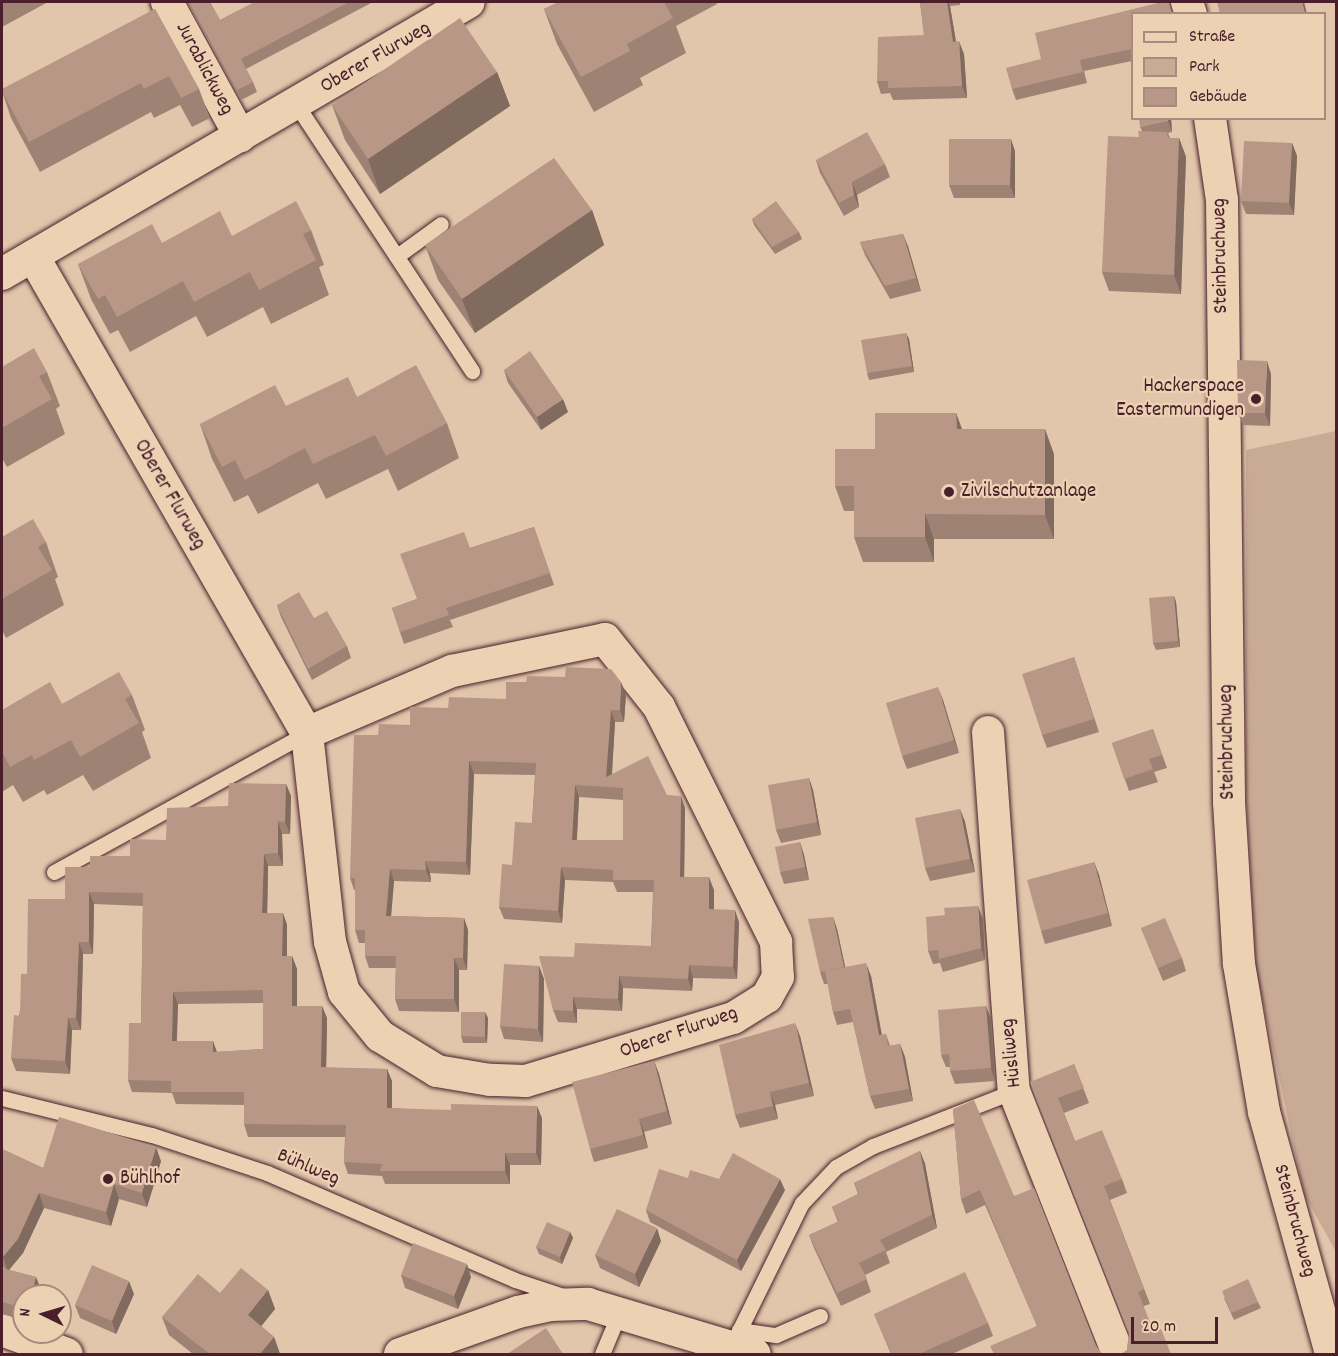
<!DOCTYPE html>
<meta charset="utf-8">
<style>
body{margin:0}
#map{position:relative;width:1338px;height:1356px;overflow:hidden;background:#e2c6ab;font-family:Dekko,sans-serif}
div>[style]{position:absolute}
.green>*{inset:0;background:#c9aa95}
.roads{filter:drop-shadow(0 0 2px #4a1f2b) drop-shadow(0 0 2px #4a1f2b)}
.service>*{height:15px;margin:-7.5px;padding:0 7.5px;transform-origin:7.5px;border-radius:7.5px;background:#ecd1b3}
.minor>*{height:32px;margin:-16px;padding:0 16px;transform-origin:16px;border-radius:16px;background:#ecd1b3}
.wall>*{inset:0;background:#9e8274}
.shaded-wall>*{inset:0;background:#816a5e}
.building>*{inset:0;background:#b89787}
.dots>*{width:16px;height:16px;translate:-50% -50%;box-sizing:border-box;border:3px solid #ecd1b3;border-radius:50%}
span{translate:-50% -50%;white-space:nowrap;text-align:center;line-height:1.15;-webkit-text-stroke:4.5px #ecd1b3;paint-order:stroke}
.street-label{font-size:21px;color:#4a1f2b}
.poi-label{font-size:21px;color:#4a1f2b}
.right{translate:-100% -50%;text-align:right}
.left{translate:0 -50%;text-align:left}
.frame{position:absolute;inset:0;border:3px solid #4a1f2b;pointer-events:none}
.legend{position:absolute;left:1131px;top:12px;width:195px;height:108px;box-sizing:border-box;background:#ecd1b3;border:2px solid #ab8a7d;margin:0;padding:8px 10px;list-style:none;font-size:18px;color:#4a1f2b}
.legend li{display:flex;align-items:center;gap:12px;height:30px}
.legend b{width:30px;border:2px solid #ab8a7d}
.north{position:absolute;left:12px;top:1284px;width:60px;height:60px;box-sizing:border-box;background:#ecd1b3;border:2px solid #ab8a7d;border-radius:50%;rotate:275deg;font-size:16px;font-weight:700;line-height:24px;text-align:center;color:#4a1f2b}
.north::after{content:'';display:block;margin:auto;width:21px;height:27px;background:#4a1f2b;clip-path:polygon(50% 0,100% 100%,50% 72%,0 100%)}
.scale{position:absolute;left:1131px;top:1317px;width:87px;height:27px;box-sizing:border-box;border:3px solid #4a1f2b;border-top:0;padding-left:8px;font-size:18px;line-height:21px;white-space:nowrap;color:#4a1f2b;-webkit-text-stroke:4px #ecd1b3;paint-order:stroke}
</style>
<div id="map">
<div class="green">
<div style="clip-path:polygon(1336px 431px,1336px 1252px,1304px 1194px,1256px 969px,1246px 789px,1246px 450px)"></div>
</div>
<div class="roads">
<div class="service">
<div style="left:296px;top:104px;width:320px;rotate:56.6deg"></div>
<div style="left:397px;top:256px;width:54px;rotate:-36deg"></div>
<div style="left:54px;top:872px;width:289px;rotate:-28.8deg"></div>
<div style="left:2px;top:1098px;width:154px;rotate:13.9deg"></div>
<div style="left:152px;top:1135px;width:121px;rotate:18.3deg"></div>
<div style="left:267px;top:1173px;width:270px;rotate:23.3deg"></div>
<div style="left:515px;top:1280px;width:51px;rotate:18.4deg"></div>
<div style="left:739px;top:1330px;width:37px;rotate:8deg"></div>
<div style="left:776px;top:1335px;width:48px;rotate:-23.4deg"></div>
<div style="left:731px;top:1347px;width:161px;rotate:-63.8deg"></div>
<div style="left:802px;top:1203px;width:50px;rotate:-46.6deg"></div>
<div style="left:836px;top:1167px;width:43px;rotate:-29.6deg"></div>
<div style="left:873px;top:1146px;width:151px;rotate:-21.3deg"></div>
<div style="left:602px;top:1354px;width:47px;rotate:-67.3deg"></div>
</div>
<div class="minor">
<div style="left:167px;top:2px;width:153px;rotate:61.4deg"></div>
<div style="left:1187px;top:2px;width:13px;rotate:72deg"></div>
<div style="left:1210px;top:118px;width:83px;rotate:81.7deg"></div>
<div style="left:1222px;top:200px;width:602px;rotate:89.33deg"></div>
<div style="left:1229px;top:802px;width:162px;rotate:86.5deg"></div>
<div style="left:1239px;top:964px;width:150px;rotate:80.4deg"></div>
<div style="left:1264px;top:1112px;width:251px;rotate:74.5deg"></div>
<div style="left:33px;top:256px;width:550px;rotate:60.13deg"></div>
<div style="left:307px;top:733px;width:158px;rotate:-23.2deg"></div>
<div style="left:452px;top:671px;width:156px;rotate:-11.8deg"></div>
<div style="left:605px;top:639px;width:87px;rotate:51.5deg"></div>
<div style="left:659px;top:707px;width:263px;rotate:63.5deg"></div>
<div style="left:776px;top:942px;width:35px;rotate:87deg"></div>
<div style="left:778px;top:977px;width:23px;rotate:119deg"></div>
<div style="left:767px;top:997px;width:40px;rotate:148deg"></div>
<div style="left:733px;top:1018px;width:217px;rotate:163.1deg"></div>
<div style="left:525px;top:1081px;width:35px;rotate:-178deg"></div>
<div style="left:490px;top:1080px;width:54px;rotate:-170.4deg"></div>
<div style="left:437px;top:1071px;width:67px;rotate:-148.4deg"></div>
<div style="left:380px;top:1036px;width:57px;rotate:-129.3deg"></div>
<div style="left:344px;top:992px;width:52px;rotate:-105.6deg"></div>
<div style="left:330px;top:942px;width:210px;rotate:-96.3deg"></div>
<div style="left:2px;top:274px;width:540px;rotate:-30.22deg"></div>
<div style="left:988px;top:732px;width:360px;rotate:85.9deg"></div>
<div style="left:1014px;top:1091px;width:283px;rotate:68.4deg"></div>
<div style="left:2px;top:1330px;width:69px;rotate:20.3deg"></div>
<div style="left:400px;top:1354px;width:125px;rotate:-19.6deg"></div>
<div style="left:518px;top:1312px;width:34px;rotate:-12deg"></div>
<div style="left:551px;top:1305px;width:37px;rotate:-2deg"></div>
<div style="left:588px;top:1304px;width:174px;rotate:16.7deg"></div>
</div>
</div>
<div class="wall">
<div style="clip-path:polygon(2px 2px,48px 2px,2px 27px)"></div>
<div style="clip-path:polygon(187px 2px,210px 2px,220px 20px,255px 2px,373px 2px,246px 69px,253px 82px,257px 92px,241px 100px)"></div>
<div style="clip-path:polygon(559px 2px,716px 2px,717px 4px,676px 26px,686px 53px,640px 78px,643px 85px,594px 112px,557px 44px,544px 9px)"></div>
<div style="clip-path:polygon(920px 2px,960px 2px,960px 5px,950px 6px,956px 42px,964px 54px,967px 98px,893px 100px,890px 93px,881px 94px,877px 81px,924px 35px)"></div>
<div style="clip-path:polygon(1162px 2px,1132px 61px,1084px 71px,1087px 83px,1016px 100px,1012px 89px,1041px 59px)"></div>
<div style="clip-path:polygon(155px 9px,199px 89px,210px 118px,192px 127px,180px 105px,154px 118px,151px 112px,40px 172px,11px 118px,2px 91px)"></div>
<div style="clip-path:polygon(497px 72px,510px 106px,380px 194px,345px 140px,332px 105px)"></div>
<div style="clip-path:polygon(1171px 118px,1172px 132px,1168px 133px,1170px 138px,1179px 138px,1186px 157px,1181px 294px,1109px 291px,1102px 272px,1139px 137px,1142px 131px,1140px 127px)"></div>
<div style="clip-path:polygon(1292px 143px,1297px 156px,1294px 215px,1246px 214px,1241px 201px)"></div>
<div style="clip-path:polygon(1015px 151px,1015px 198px,954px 198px,949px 185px)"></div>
<div style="clip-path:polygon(816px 160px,885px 164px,890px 177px,857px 195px,859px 207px,844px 216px,820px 173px)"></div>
<div style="clip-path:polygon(592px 210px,604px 245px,475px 333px,438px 280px,425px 245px)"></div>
<div style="clip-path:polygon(752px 219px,799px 232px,802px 239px,775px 254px,754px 225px)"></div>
<div style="clip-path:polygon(311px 230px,324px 265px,319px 267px,329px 295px,271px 324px,263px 307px,207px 337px,196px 316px,130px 352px,118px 330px,110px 334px,91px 299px,78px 264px,162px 243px,232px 236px)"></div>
<div style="clip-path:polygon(903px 234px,921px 291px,890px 299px,865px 255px,860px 242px)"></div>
<div style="clip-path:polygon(909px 339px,914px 372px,869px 380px,867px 373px)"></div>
<div style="clip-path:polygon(2px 367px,47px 372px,60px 406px,56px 409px,65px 434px,7px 467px,2px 458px)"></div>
<div style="clip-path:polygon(504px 370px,568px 412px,541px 430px,508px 383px)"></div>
<div style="clip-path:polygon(1271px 374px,1270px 426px,1243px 425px,1238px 413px)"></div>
<div style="clip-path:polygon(357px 397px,447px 423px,459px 458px,398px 491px,388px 469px,326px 499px,318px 483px,258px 514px,248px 495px,234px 502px,212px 459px,200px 424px,286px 406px)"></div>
<div style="clip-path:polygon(956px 413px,962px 429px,1054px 454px,1054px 539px,934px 539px,934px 562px,863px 562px,854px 537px,854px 511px,844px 511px,835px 486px,875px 449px)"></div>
<div style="clip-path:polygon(534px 527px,554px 585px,450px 620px,453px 627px,404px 644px,392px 608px,417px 599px,470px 548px)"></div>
<div style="clip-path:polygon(2px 537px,46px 542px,58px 577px,55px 579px,64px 605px,6px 638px,2px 630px)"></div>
<div style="clip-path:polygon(1174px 596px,1176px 602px,1180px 647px,1156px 650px,1153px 643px)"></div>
<div style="clip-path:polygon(277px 605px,314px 618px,347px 646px,351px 658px,312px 680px,281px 617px)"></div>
<div style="clip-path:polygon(1074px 657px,1099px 732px,1047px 748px,1042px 735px)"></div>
<div style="clip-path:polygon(evenodd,626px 694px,624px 722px,615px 722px,612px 774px,667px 795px,685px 808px,684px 877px,714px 890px,714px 910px,739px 922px,737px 979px,693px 978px,692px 991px,623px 988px,622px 1011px,577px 1009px,577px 1023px,558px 1022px,553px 1010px,574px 957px,651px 946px,653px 892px,617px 892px,613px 882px,565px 880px,562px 923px,504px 919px,499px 907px,512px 865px,532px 823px,535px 775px,474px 774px,470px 875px,430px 873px,431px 882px,394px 881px,391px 916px,464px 918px,468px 930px,467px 970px,459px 970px,459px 1012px,399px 1011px,395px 999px,396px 968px,369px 968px,365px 956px,365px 943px,359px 943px,355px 930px,355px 890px,354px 890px,350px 878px,378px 735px,410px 725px,448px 708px,506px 699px,626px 694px,579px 797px,623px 800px,623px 840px,577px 840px,579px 797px)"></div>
<div style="clip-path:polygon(132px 695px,145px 730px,142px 732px,151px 758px,93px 791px,83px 775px,47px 795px,44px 790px,23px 802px,13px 785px,2px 792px,2px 710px,62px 704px)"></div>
<div style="clip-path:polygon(943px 700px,959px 753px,907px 769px,902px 756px)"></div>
<div style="clip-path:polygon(1153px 729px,1167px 768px,1154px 772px,1158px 782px,1129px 791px,1112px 743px)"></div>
<div style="clip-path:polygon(809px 778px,813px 790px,821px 835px,781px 843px,776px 830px)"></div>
<div style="clip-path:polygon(evenodd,286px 784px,291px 796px,290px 834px,282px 834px,283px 866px,268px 866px,267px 913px,283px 913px,287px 925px,287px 956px,292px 956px,297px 969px,297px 1006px,322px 1006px,327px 1018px,326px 1068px,387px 1069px,392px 1081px,392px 1108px,542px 1118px,541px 1165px,510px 1165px,510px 1184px,385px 1184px,382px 1176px,348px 1174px,344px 1162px,345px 1137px,248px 1137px,244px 1124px,244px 1105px,176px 1104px,172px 1093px,132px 1092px,128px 1080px,141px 1023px,143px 906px,94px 904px,93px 954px,83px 954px,81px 1030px,72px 1030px,70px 1074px,16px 1071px,11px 1058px,27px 974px,65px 899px,90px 867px,130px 856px,166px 840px,228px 806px,286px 784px,263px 1003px,263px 1049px,217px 1052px,213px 1041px,177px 1041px,178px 1004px,263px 1003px)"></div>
<div style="clip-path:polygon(960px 809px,965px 822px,975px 872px,930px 881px,925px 868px)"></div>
<div style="clip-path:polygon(800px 842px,804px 855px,809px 880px,784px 884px,780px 872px)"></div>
<div style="clip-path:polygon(1094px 862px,1099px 875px,1112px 926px,1045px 944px,1041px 931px)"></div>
<div style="clip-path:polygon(833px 917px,837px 929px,845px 967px,871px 976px,882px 1035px,886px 1034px,890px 1046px,900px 1044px,905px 1057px,913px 1101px,875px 1109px,870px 1096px,853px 1022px,837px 1025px,833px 1012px,828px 984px,824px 984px,820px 972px)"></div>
<div style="clip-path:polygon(983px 919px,985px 960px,943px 972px,940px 963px,933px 964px,928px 951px)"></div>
<div style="clip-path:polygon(1141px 928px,1182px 958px,1186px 971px,1163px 981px)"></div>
<div style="clip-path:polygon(539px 966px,544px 979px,543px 1042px,504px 1039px,500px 1026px)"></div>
<div style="clip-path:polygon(986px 1006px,991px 1019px,995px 1081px,955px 1084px,950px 1071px,950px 1067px,946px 1067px,941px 1055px)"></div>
<div style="clip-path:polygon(488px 1018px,487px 1043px,463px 1043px,461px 1036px)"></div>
<div style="clip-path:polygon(800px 1036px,814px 1096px,775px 1105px,778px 1119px,740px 1128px,735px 1115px)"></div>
<div style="clip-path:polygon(654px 1061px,659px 1074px,672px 1124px,644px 1132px,648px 1148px,594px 1162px,590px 1149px)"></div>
<div style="clip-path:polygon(1074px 1064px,1089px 1103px,1064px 1113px,1075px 1141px,1122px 1179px,1127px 1193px,1110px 1200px,1150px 1304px,1144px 1306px,1127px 1350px,1129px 1334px,1035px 1096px)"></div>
<div style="clip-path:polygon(953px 1109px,1014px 1196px,1096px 1346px,1102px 1354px,993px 1354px,1037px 1326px,985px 1205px,966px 1214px,961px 1199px)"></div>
<div style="clip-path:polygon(2px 1149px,43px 1168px,161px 1161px,147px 1207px,119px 1199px,111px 1226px,44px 1208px,23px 1253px,9px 1270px,36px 1277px,41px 1290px,24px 1296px,24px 1320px,2px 1314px,2px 1271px,5px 1269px,2px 1266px)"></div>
<div style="clip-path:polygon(920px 1151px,925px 1164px,937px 1228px,886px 1252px,890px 1263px,865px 1275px,871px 1292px,841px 1306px,814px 1248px,809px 1235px,838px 1222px,832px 1207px,858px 1194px,854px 1183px)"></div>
<div style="clip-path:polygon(688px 1178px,719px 1179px,785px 1190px,741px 1271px,650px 1222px,646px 1210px)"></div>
<div style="clip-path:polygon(570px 1232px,573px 1238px,562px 1264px,539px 1254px,536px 1247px)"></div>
<div style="clip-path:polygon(661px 1241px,639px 1287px,600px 1268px,595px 1255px)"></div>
<div style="clip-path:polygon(401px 1275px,471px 1277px,458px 1309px,405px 1288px)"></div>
<div style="clip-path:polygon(268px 1290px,275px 1309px,261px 1326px,274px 1337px,280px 1354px,193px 1354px,169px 1335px,162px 1317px,220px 1293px)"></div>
<div style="clip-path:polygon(134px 1294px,116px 1334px,80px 1318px,75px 1305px)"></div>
<div style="clip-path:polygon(1224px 1298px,1258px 1302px,1261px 1308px,1234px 1320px)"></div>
<div style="clip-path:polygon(874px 1314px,988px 1323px,993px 1336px,952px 1354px,891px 1354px)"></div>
</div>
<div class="shaded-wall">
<div style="clip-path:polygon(947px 2px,948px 2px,950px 6px,958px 54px,953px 42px)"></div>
<div style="clip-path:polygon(1302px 2px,1304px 2px,1307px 14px,1305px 14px)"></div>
<div style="clip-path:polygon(959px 41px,964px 54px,967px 98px,962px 86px)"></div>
<div style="clip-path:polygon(497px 72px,510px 106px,380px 194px,368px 159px)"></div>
<div style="clip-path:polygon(1168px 118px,1171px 118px,1172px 132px,1168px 121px)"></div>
<div style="clip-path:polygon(1179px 138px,1186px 157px,1181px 294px,1174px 275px)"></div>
<div style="clip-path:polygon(1011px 139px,1015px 151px,1015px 198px,1010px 185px)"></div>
<div style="clip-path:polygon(1292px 143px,1297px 156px,1294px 215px,1289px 203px)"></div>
<div style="clip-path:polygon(852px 182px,857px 195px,859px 207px,854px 195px)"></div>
<div style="clip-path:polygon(592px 210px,604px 245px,475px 333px,462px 299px)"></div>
<div style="clip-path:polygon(903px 234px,908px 246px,921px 291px,916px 278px)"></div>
<div style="clip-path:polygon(906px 333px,909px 339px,914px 372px,912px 366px)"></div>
<div style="clip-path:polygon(1267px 361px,1271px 374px,1270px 426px,1265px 413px)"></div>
<div style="clip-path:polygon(563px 399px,568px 412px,541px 430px,537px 417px)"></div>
<div style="clip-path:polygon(956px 413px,965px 438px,957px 429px)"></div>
<div style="clip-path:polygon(1045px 429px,1054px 454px,1054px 539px,1045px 515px)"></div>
<div style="clip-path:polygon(925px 514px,934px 539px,934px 562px,925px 537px)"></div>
<div style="clip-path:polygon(1174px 596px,1176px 602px,1180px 647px,1178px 641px)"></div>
<div style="clip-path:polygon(621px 682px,626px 694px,624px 722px,620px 710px)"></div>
<div style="clip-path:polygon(938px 687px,943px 700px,959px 753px,954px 740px)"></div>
<div style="clip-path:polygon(611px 710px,615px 722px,611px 787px,606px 777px)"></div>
<div style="clip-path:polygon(469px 761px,474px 774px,470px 875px,466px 862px)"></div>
<div style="clip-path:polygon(809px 778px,813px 790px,821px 835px,817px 822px)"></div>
<div style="clip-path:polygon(286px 784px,291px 796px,290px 834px,285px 822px)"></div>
<div style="clip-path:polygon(575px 785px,579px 797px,576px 852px,572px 840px)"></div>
<div style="clip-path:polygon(681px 796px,685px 808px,684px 889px,680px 877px)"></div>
<div style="clip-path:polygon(960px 809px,965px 822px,975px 872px,970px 859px)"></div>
<div style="clip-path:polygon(278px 821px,282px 834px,283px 866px,278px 853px)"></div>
<div style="clip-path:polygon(800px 842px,804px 855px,809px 880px,805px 867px)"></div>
<div style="clip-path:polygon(264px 854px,268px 866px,267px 925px,262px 913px)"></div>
<div style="clip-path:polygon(425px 861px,430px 873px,431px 882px,426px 870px)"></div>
<div style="clip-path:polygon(1094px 862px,1099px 875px,1112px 926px,1108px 913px)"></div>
<div style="clip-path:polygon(561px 867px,565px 880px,562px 923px,558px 911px)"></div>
<div style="clip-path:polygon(390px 869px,394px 881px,390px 928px,386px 916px)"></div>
<div style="clip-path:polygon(709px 877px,714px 890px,714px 922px,709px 909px)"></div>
<div style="clip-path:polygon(89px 892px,94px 904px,93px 954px,89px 942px)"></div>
<div style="clip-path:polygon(978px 906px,983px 919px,985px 960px,981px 948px)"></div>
<div style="clip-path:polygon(735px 910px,739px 922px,737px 979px,733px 967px)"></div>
<div style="clip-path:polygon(283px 913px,287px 925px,287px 968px,282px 956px)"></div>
<div style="clip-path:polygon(833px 917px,837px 929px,848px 980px,844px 967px)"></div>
<div style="clip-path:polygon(464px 918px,468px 930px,467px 970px,463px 958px)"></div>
<div style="clip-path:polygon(79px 942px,83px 954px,81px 1030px,76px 1018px)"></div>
<div style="clip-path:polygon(292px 956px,297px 969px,297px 1018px,292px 1006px)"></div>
<div style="clip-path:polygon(454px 958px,459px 970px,459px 1012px,454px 999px)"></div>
<div style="clip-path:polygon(866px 963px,871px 976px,884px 1048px,879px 1035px)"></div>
<div style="clip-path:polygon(689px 965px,693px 978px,692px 991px,688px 979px)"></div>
<div style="clip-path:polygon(539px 966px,544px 979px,543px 1042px,538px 1029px)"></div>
<div style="clip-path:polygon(619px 976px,623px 988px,622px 1011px,618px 999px)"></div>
<div style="clip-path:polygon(173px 992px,178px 1004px,176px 1053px,172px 1041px)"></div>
<div style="clip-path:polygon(573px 997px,577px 1009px,577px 1023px,573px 1011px)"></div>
<div style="clip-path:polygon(322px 1006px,327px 1018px,326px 1080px,321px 1067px)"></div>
<div style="clip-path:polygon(986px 1006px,991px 1019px,995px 1081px,991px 1068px)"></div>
<div style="clip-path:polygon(485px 1012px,488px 1018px,487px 1043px,485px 1037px)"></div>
<div style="clip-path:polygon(68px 1018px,72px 1030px,70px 1074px,65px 1061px)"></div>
<div style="clip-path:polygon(795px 1023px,800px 1036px,814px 1096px,809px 1083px)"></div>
<div style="clip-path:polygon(213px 1041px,217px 1053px,213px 1052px)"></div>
<div style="clip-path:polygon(900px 1044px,905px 1057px,913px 1101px,909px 1089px)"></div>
<div style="clip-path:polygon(654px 1061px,659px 1074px,672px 1124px,667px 1111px)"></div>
<div style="clip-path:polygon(387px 1069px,392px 1081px,392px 1120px,387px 1108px)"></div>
<div style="clip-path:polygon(770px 1092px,775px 1105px,778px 1119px,773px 1106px)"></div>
<div style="clip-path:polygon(537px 1106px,542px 1118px,541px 1165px,536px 1153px)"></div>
<div style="clip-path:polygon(639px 1119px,644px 1132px,648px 1148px,643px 1135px)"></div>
<div style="clip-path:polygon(156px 1147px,161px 1161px,147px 1207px,142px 1193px)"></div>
<div style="clip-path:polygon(920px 1151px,925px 1164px,937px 1228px,932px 1215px)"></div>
<div style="clip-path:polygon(505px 1153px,510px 1165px,510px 1184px,505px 1171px)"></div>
<div style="clip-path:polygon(780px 1179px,785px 1190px,741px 1271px,737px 1260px)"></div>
<div style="clip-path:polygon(114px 1184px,119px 1199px,111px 1226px,106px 1212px)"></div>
<div style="clip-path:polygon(39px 1193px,44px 1208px,23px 1253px,8px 1271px,3px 1257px)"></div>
<div style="clip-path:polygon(657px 1228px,661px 1241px,639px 1287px,635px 1274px)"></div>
<div style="clip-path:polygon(570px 1232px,573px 1238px,562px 1264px,560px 1257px)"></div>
<div style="clip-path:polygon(467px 1264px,471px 1277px,458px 1309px,454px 1296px)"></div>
<div style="clip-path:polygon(36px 1277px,41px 1290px,39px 1296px,31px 1296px)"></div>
<div style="clip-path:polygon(129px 1281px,134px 1294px,116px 1334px,112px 1321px)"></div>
<div style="clip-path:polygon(268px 1290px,275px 1309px,255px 1334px,248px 1315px)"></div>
<div style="clip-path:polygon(274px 1337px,280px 1354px,260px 1354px)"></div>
</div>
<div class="building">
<div style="clip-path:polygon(189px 2px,210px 2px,220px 20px,255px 2px,349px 2px,241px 59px,253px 82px,237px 90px)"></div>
<div style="clip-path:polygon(559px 2px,664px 2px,673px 18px,627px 44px,630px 51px,581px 77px,544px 9px)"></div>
<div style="clip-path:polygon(920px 2px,947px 2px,953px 42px,959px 41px,962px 86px,888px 88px,888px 81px,877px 81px,878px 37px,924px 35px)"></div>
<div style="clip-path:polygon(1162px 2px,1168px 2px,1172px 14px,1132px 14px,1132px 57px,1132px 49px,1080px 60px,1083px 72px,1012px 89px,1006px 68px,1041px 59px,1035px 33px)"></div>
<div style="clip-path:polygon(1217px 2px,1302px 2px,1305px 14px,1220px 14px)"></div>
<div style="clip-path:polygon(155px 9px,199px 89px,181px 98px,169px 76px,144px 89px,141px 83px,29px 142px,2px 91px,2px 89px)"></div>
<div style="clip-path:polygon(460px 18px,497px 72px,368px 159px,332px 105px)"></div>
<div style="clip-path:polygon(1139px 118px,1168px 118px,1168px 121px,1140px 127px)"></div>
<div style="clip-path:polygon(1138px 131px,1167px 132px,1168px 138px,1179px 138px,1174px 275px,1102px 272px,1108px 136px,1139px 137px)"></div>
<div style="clip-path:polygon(867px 132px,885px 164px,852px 182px,854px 195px,839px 203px,816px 160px)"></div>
<div style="clip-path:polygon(949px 139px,1011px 139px,1010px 185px,949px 185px)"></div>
<div style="clip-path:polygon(1244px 141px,1292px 143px,1289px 203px,1241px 201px)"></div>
<div style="clip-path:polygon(554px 158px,592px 210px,462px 299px,425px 245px)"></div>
<div style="clip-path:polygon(296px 201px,311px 230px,303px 234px,316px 260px,259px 290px,250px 272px,194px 302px,183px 281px,117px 317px,105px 295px,98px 299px,78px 264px,152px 224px,162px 243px,220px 211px,232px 236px)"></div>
<div style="clip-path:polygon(776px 201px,799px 232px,772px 247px,752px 219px)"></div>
<div style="clip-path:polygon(903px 234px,916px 278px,885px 286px,860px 242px)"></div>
<div style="clip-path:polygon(906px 333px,912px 366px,867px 373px,861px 340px)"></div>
<div style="clip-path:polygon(34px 348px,47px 372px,39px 376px,52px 399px,2px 428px,2px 367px)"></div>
<div style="clip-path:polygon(530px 351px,563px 399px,537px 417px,504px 370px)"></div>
<div style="clip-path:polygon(1237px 360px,1267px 361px,1265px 413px,1238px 413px)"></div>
<div style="clip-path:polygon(416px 365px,447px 423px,386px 456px,375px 435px,313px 464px,305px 448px,245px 480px,235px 460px,222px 467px,200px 424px,275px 385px,286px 406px,348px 377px,357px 397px)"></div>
<div style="clip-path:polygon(875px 413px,956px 413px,957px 429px,1045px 429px,1045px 515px,925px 514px,925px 537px,854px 537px,854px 486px,835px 486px,835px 449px,875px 449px)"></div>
<div style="clip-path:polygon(33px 519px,46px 542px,38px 547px,52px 570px,2px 599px,2px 537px)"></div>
<div style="clip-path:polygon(534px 527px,550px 573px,446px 608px,449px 615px,400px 632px,392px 608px,417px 599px,400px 554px,464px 532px,470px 548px)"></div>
<div style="clip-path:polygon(299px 592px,314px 618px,327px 611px,347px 646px,308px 669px,277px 605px)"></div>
<div style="clip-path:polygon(1174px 596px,1178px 641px,1153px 643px,1149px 598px)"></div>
<div style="clip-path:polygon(1074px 657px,1094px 719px,1042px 735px,1022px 674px)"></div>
<div style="clip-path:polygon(evenodd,566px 667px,611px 669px,621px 682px,620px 710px,611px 710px,606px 777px,648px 756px,667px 795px,681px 796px,680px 877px,709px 877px,709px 909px,735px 910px,733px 967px,689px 965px,688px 979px,619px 976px,618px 999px,573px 997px,573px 1011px,553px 1010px,539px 956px,574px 957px,575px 943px,651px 946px,654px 880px,613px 880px,613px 870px,561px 867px,558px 911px,499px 907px,502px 864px,512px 865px,515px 822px,532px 823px,536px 763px,469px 761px,466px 862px,425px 861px,426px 870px,390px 869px,386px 916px,464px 918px,463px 958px,454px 958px,454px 999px,395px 999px,396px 956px,365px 956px,365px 930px,355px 930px,355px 878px,350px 878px,354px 735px,378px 735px,379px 724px,410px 725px,410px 707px,448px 708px,449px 697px,506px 699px,506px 682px,526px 682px,527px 676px,565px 677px,566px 667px,575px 785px,623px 788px,623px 840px,572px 840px,575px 785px)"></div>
<div style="clip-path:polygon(119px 672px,132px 695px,125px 699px,139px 723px,80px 757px,71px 740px,34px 760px,32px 755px,10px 767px,2px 752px,2px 710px,50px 682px,62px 704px)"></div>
<div style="clip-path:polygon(938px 687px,954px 740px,902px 756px,886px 703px)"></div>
<div style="clip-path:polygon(1153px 729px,1162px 755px,1149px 759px,1153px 769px,1124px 779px,1112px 743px)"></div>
<div style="clip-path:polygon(809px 778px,817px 822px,776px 830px,768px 785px)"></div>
<div style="clip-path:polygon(evenodd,229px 783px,286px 784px,285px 822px,278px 821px,278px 853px,264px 854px,262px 913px,283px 913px,282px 956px,292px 956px,292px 1006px,322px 1006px,321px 1067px,387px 1069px,387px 1108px,451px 1110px,451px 1104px,537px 1106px,536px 1153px,505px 1153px,505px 1171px,380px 1171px,382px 1164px,344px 1162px,346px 1125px,244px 1124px,244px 1092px,171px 1092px,171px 1081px,128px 1080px,129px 1023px,141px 1023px,143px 893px,89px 892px,89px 942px,79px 942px,76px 1018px,68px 1018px,65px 1061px,11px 1058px,14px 1015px,20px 1016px,21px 974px,27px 974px,28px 899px,65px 899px,65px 867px,90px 867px,90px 856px,130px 856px,130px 839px,166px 840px,167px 808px,228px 806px,229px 783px,263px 990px,263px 1049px,213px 1052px,213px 1041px,172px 1041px,173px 992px,263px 990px)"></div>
<div style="clip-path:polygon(960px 809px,970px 859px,925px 868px,915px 818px)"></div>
<div style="clip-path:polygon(800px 842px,805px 867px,780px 872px,775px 847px)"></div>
<div style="clip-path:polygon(1094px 862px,1108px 913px,1041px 931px,1027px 880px)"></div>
<div style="clip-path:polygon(978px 906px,981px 948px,939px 959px,938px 950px,928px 951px,926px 917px,945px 915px,944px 908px)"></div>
<div style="clip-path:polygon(833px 917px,844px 967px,820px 972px,808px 919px)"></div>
<div style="clip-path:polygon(1165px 918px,1182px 958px,1158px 968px,1141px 928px)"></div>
<div style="clip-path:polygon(866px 963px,879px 1035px,886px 1034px,888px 1046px,900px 1044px,909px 1089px,870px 1096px,850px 1009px,833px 1012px,825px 971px)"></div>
<div style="clip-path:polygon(504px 964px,539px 966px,538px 1029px,500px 1026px)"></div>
<div style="clip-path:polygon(986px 1006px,991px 1068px,950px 1071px,949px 1054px,941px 1055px,938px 1010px)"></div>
<div style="clip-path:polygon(461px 1012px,485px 1012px,485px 1037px,461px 1036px)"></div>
<div style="clip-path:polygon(795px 1023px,809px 1083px,770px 1092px,773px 1106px,735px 1115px,719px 1045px)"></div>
<div style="clip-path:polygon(654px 1061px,667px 1111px,639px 1119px,643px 1135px,590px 1149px,572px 1082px)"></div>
<div style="clip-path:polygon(1074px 1064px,1084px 1088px,1058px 1098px,1075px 1141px,1102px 1130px,1122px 1179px,1104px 1186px,1144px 1289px,1138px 1292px,1154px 1332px,1161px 1329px,1171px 1354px,1121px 1354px,1127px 1350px,1129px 1333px,1030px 1082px)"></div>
<div style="clip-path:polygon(974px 1100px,1014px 1196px,1034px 1188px,1096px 1346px,1102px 1354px,1106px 1354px,994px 1354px,990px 1346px,1037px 1326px,980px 1190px,961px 1199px,953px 1109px)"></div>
<div style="clip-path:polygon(59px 1117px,156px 1147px,142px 1193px,114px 1184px,106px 1212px,39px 1193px,18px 1239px,3px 1257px,2px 1255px,2px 1149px,43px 1168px)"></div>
<div style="clip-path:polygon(920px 1151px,932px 1215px,880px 1240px,886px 1250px,859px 1263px,867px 1279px,837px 1293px,809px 1235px,839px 1221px,832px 1207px,859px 1194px,854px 1183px)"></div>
<div style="clip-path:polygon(733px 1153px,780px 1179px,737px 1260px,646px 1210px,659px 1169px,688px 1178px,690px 1170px,719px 1179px)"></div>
<div style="clip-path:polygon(617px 1209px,657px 1228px,635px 1274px,595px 1255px)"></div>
<div style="clip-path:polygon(547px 1222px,570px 1232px,560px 1257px,536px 1247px)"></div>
<div style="clip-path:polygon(413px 1243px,467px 1264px,454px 1296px,401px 1275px)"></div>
<div style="clip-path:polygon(92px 1265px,129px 1281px,112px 1321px,75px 1305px)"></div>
<div style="clip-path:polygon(2px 1268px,36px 1277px,31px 1296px,24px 1296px,24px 1308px,2px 1302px)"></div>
<div style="clip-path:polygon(241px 1268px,268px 1290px,248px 1315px,274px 1337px,260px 1354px,210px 1354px,162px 1317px,198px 1274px,220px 1293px)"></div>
<div style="clip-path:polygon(965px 1272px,988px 1323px,919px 1354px,892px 1354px,874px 1314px)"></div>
<div style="clip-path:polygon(1248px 1279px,1258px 1302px,1231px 1313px,1222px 1291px)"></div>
<div style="clip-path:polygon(546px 1328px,563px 1354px,507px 1354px)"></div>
</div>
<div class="dots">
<div style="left:1256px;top:399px;background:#4a1f2b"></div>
<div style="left:949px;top:492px;background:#4a1f2b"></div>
<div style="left:108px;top:1179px;background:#4a1f2b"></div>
</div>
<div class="street-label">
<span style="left:376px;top:58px;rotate:-30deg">Oberer Flurweg</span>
<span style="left:204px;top:69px;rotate:62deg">Jurablickweg</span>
<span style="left:1221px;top:256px;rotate:-91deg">Steinbruchweg</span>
<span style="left:169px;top:495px;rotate:60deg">Oberer Flurweg</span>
<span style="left:1228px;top:742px;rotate:-91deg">Steinbruchweg</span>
<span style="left:679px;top:1033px;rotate:-19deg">Oberer Flurweg</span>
<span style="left:1012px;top:1053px;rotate:-96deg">Hüsliweg</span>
<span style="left:308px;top:1168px;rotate:23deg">Bühlweg</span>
<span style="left:1294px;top:1221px;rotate:75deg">Steinbruchweg</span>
</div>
<div class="poi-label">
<span class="right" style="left:1244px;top:399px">Hackerspace<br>Eastermundigen</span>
<span class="left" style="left:961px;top:492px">Zivilschutzanlage</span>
<span class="left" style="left:120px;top:1179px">Bühlhof</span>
</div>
<div class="frame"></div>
<ul class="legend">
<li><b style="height:8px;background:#ecd1b3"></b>Straße</li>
<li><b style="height:16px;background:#c9aa95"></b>Park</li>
<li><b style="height:16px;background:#b89787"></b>Gebäude</li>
</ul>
<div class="north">N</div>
<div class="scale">20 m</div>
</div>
